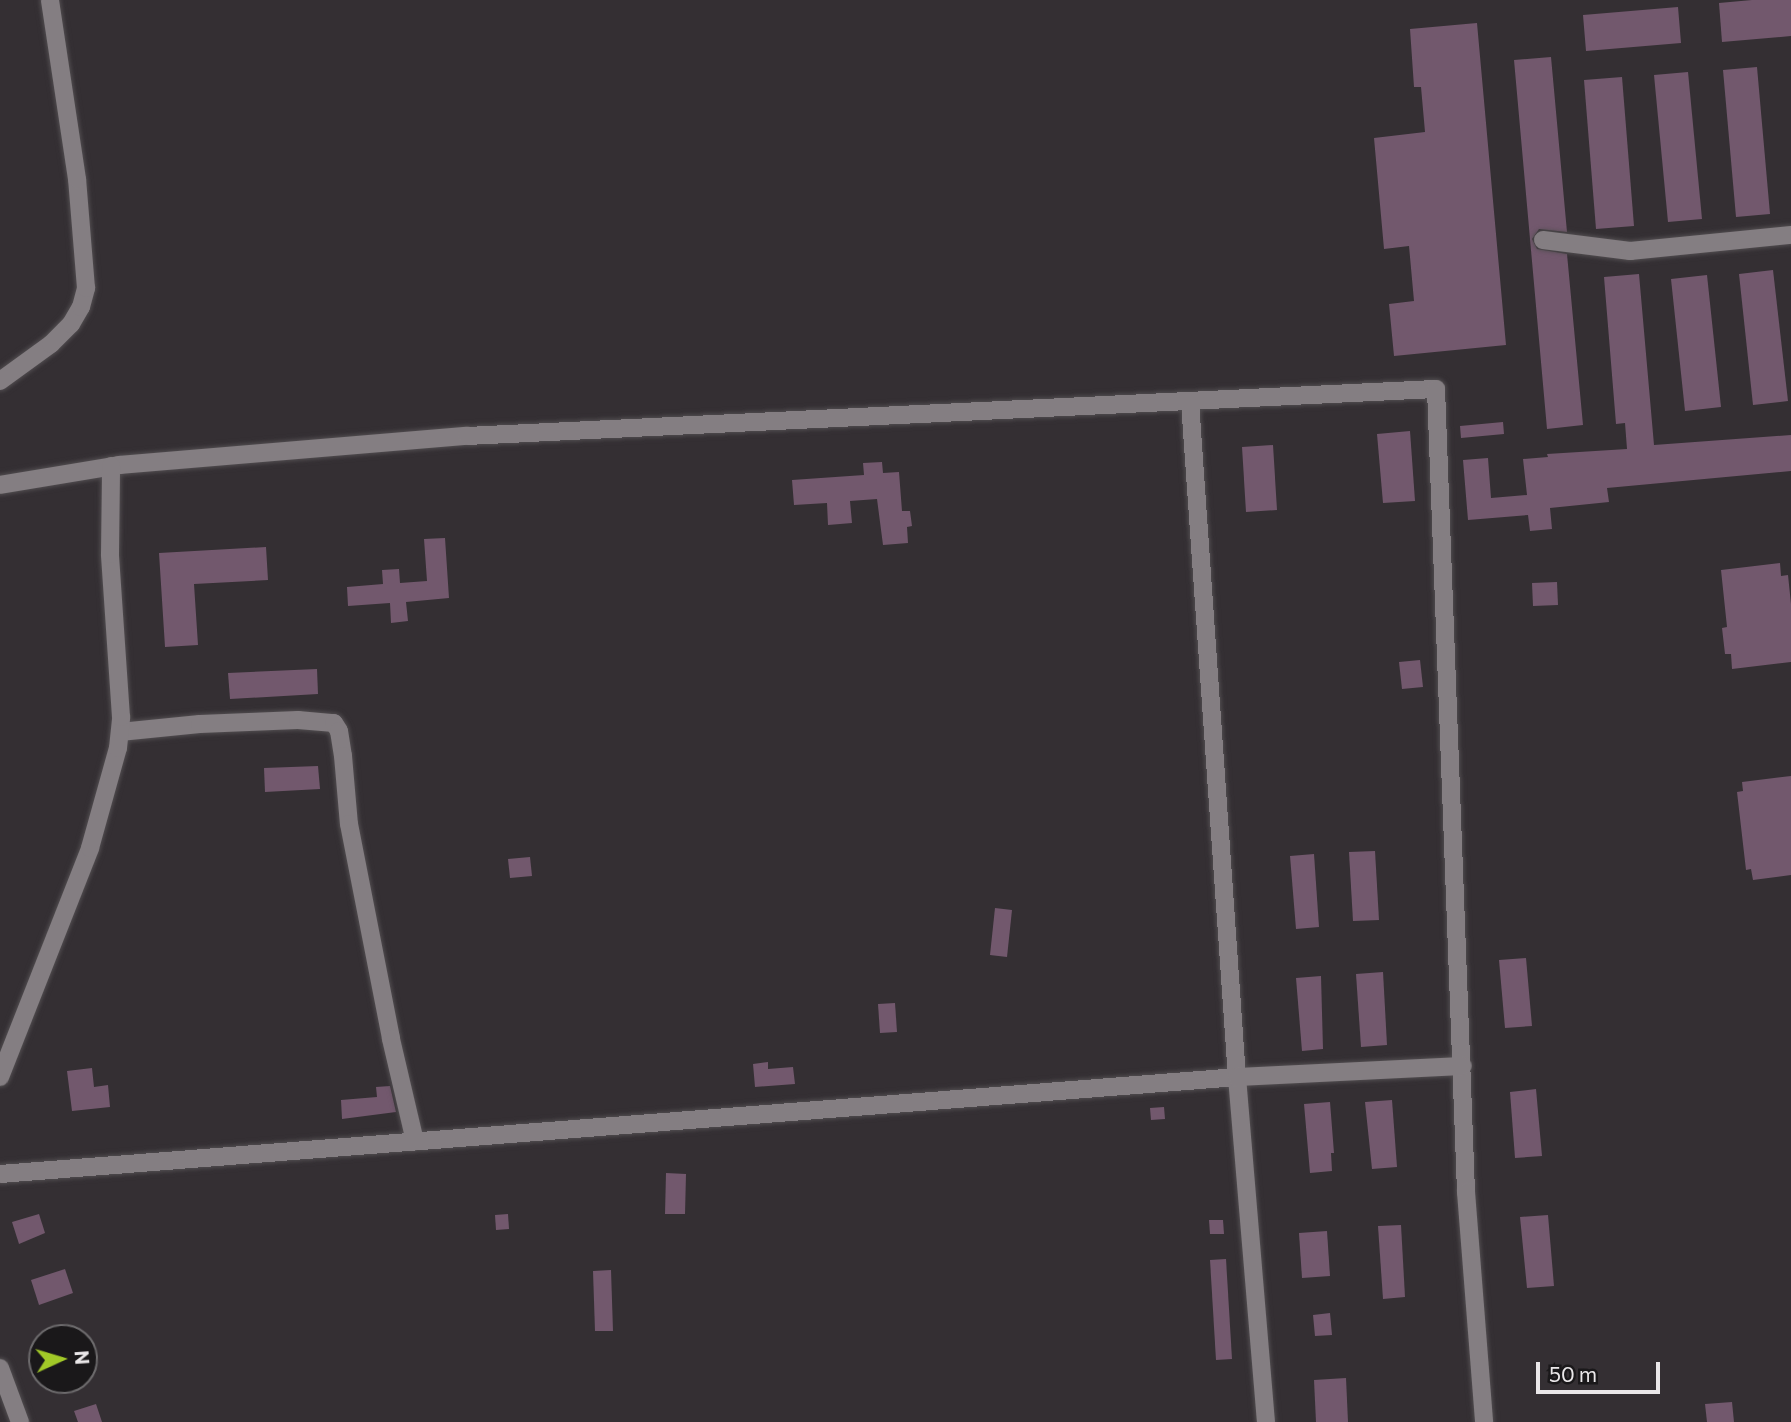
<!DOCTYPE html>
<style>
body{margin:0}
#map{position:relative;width:1791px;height:1422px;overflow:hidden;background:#342f33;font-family:Commissioner,sans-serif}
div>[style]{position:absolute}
.building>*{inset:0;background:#72586d}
.roads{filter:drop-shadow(0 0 2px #514d50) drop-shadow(0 0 2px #514d50)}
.street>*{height:18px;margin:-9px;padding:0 9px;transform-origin:9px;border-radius:9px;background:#847e82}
span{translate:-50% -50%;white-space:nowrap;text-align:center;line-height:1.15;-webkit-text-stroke:5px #1a181a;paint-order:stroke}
.north{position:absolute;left:28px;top:1324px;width:70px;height:70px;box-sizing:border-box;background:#1a181a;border:2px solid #6d6b6d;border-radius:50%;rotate:86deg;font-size:19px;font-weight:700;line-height:28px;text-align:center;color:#eae7e9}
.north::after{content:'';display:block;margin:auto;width:24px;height:32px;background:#a2c928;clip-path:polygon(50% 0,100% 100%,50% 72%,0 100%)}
.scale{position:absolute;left:1536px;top:1362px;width:124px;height:32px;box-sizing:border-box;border:4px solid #eae7e9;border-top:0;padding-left:9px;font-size:21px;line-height:24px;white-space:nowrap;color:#eae7e9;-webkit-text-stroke:5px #1a181a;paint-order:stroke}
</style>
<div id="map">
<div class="building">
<div style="clip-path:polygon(1752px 0,1791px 0,1791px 36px,1722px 42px,1719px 3px)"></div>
<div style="clip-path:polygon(1678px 7px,1681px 43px,1586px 51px,1583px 15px)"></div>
<div style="clip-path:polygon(1477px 23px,1506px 345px,1394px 356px,1389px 304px,1414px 301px,1409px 246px,1384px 249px,1374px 138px,1425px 132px,1421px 87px,1414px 87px,1410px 29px)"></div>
<div style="clip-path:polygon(1551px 57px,1567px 232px,1539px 229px,1532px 239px,1537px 249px,1567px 254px,1583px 425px,1547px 429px,1514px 60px)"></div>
<div style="clip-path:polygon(1757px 67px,1770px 214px,1736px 217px,1723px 70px)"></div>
<div style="clip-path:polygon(1688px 72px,1702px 219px,1668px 222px,1654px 75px)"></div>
<div style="clip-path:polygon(1622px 77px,1634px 226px,1596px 229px,1584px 80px)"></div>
<div style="clip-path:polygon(1773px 270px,1788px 401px,1753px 405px,1739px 274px)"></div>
<div style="clip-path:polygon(1639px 274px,1654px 445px,1791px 435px,1791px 471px,1607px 488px,1609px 502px,1550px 508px,1552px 529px,1530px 531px,1528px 515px,1468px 520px,1463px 460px,1488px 458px,1491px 498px,1527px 495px,1523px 459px,1548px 457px,1547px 454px,1627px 449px,1625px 423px,1616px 424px,1604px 277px)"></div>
<div style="clip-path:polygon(1707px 275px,1721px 407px,1685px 411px,1671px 279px)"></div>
<div style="clip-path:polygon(1503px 422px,1504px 434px,1461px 438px,1460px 426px)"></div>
<div style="clip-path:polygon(1410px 431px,1415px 501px,1383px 503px,1377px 434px)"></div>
<div style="clip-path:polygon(1273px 445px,1277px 510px,1246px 512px,1242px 447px)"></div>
<div style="clip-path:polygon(882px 462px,883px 473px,899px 472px,902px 511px,910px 511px,912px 526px,907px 527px,908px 543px,883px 545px,877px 499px,850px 501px,852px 523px,828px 525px,827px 503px,794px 505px,792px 480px,864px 475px,863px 463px)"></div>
<div style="clip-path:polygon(445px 538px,449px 598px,406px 602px,408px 621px,391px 623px,390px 603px,348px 606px,347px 587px,383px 584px,382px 570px,399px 569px,400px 583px,427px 581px,424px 539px)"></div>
<div style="clip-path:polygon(266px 547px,268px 580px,194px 584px,198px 645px,165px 647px,159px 553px)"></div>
<div style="clip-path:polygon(1780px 563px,1781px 576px,1788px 575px,1791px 604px,1791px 662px,1732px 669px,1731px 654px,1725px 654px,1722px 628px,1727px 627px,1721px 570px)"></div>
<div style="clip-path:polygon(1557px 582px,1558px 605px,1533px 606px,1532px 583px)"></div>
<div style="clip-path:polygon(1420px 660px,1423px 687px,1402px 689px,1399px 662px)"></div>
<div style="clip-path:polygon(317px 669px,318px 694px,230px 699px,228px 673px)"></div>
<div style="clip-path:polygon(318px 766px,320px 789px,265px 792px,264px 768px)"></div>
<div style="clip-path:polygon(1791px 776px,1791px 875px,1753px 880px,1751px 869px,1746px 870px,1737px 792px,1743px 791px,1742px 782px)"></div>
<div style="clip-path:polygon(1375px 851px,1379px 920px,1353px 921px,1349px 852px)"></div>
<div style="clip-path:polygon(1314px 854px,1319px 927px,1296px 929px,1290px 856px)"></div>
<div style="clip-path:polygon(530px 857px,532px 876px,510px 878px,508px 859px)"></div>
<div style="clip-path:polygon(995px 908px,1012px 910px,1007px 957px,990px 955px)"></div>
<div style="clip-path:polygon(1526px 958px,1532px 1026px,1505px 1028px,1499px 960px)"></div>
<div style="clip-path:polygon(1383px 972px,1387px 1045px,1361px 1047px,1356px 974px)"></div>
<div style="clip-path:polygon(1321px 976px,1323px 1049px,1302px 1051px,1296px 978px)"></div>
<div style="clip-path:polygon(895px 1003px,897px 1032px,880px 1033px,878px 1004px)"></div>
<div style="clip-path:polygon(768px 1062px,768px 1069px,793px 1067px,795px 1084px,755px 1087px,753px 1064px)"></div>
<div style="clip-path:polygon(92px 1068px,94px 1087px,108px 1085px,110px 1107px,72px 1111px,67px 1071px)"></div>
<div style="clip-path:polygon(390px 1086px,396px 1112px,342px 1119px,341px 1100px,377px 1097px,376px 1087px)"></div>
<div style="clip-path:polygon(1536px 1089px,1542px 1156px,1515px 1158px,1510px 1092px)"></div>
<div style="clip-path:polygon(1392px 1100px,1397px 1167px,1372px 1169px,1365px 1102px)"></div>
<div style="clip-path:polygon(1330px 1102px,1334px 1153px,1331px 1153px,1332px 1171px,1310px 1173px,1304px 1104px)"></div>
<div style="clip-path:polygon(1164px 1107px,1165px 1119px,1151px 1120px,1150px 1108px)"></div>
<div style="clip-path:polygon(666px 1173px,686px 1174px,685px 1214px,665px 1214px)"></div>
<div style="clip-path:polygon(39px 1214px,45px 1233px,19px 1244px,12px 1222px)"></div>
<div style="clip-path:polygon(508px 1214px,509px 1229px,496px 1230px,495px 1215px)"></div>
<div style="clip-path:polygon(1548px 1215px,1554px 1286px,1527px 1288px,1520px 1217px)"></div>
<div style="clip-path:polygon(1209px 1220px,1223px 1220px,1224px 1234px,1210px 1234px)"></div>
<div style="clip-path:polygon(1401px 1225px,1405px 1297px,1383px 1299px,1378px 1226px)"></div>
<div style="clip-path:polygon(1327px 1231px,1330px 1276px,1302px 1278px,1299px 1233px)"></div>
<div style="clip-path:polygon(1226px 1259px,1232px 1359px,1216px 1360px,1210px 1260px)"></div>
<div style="clip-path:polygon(65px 1269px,73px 1293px,39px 1305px,31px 1280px)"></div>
<div style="clip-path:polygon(611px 1270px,613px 1331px,595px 1331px,593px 1271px)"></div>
<div style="clip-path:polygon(1330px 1313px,1332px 1335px,1315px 1336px,1313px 1315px)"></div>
<div style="clip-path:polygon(1346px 1378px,1348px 1422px,1316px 1422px,1314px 1380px)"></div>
<div style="clip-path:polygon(1732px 1402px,1734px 1422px,1707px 1422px,1705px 1404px)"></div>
<div style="clip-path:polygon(96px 1404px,102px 1422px,78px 1422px,74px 1411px)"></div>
</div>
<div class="roads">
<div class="street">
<div style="left:1543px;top:240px;width:88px;rotate:7.2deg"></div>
<div style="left:1630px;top:251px;width:162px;rotate:-5.7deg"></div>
<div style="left:0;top:381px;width:63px;rotate:-36deg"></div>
<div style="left:51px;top:344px;width:28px;rotate:-45deg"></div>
<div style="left:71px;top:324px;width:20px;rotate:-60deg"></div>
<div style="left:81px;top:307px;width:20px;rotate:-75deg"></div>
<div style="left:86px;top:288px;width:109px;rotate:-94.7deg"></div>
<div style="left:77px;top:179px;width:181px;rotate:-98.6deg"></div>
<div style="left:1190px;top:402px;width:677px;rotate:86.02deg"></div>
<div style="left:1237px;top:1077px;width:346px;rotate:85.2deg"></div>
<div style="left:0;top:485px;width:121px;rotate:-9.5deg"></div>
<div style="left:119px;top:465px;width:349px;rotate:-4.8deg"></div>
<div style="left:467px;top:436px;width:970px;rotate:-2.78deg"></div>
<div style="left:1436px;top:389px;width:804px;rotate:87.86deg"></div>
<div style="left:1466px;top:1192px;width:231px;rotate:85.5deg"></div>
<div style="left:120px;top:732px;width:80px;rotate:-5.7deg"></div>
<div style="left:200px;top:724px;width:98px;rotate:-2.3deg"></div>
<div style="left:298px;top:720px;width:36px;rotate:5deg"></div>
<div style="left:334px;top:723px;width:9px;rotate:58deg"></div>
<div style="left:339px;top:731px;width:25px;rotate:81deg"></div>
<div style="left:343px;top:756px;width:68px;rotate:85deg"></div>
<div style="left:349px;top:824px;width:219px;rotate:78.9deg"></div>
<div style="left:391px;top:1039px;width:105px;rotate:76.8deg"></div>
<div style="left:0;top:1077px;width:246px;rotate:-68.5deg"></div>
<div style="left:90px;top:848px;width:104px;rotate:-74.4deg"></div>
<div style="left:118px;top:748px;width:31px;rotate:-84deg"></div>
<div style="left:121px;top:717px;width:163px;rotate:-93.9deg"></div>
<div style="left:110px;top:554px;width:88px;rotate:-89.3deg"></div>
<div style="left:0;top:1174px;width:1241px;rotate:-4.48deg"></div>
<div style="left:1237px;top:1077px;width:226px;rotate:-2.8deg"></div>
<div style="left:0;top:1368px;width:58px;rotate:69.7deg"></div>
</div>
</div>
<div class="north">N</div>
<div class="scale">50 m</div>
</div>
